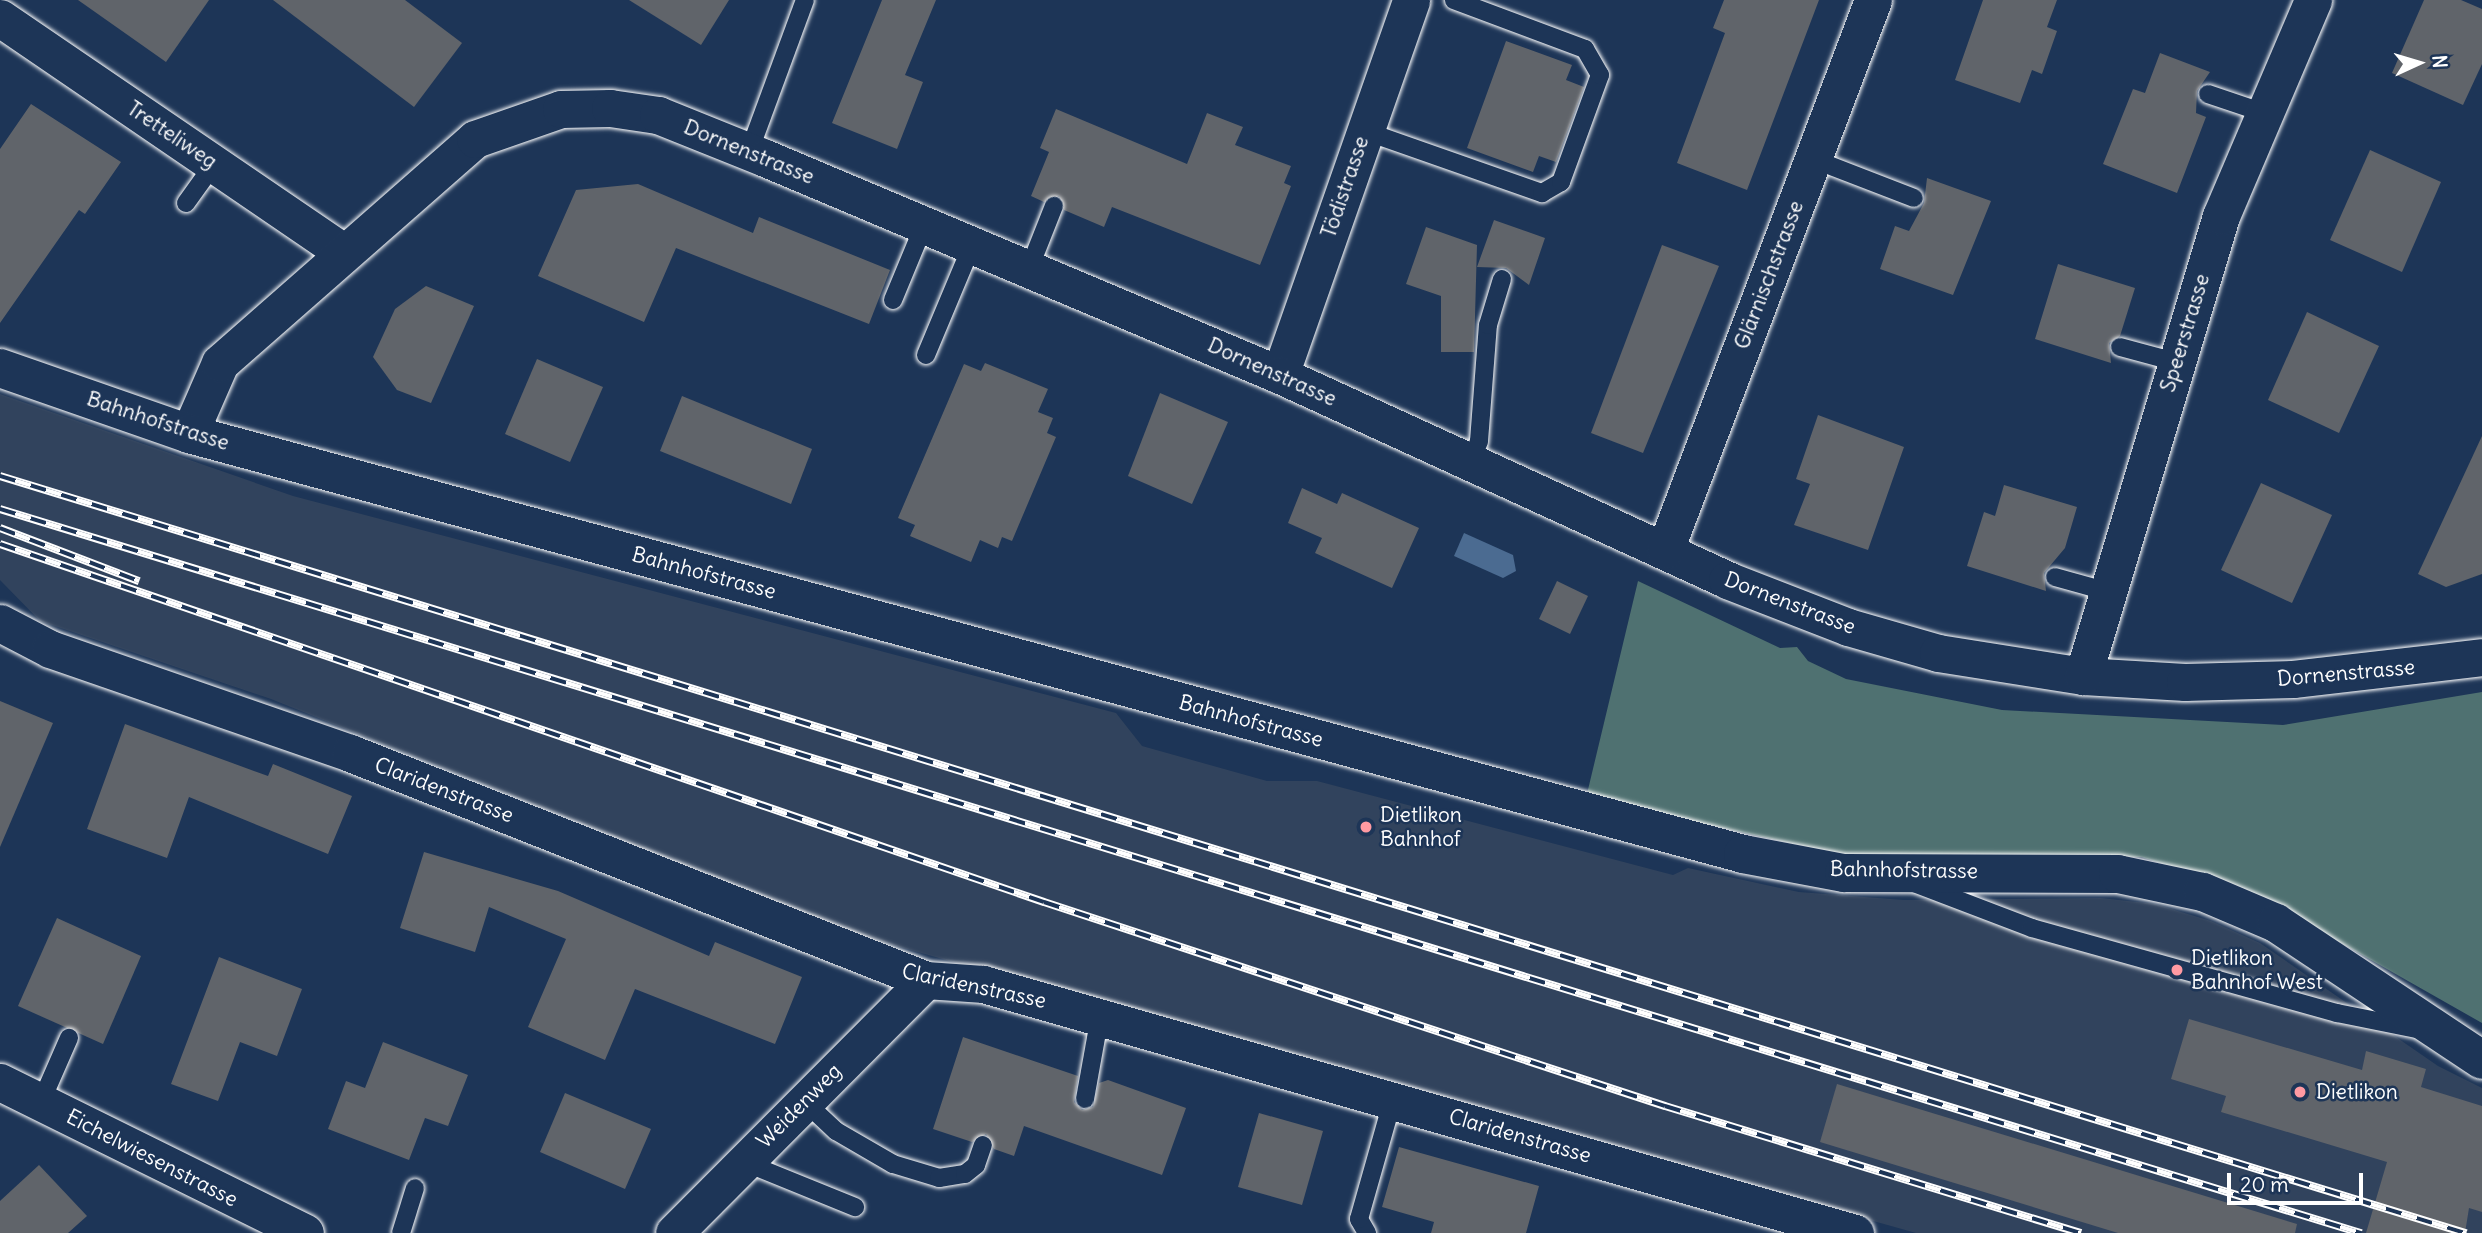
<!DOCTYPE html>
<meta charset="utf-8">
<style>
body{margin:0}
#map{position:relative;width:2482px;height:1233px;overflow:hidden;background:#1d3557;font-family:Delius,sans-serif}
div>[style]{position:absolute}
.built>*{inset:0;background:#31435d}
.green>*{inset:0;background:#4f7171}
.water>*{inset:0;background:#4b6b91}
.building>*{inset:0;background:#60646a}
.roads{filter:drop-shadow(0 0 2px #fff) drop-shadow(0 0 2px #fff)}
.lane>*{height:18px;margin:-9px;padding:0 9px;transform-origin:9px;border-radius:9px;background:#1d3557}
.street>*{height:37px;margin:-18.5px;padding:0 18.5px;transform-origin:18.5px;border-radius:18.5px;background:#1d3557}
.secondary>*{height:38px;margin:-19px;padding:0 19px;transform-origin:19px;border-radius:19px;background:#1d3557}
.rail>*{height:8px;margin-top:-4px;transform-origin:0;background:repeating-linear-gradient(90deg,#1d3557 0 16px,#fff 0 32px);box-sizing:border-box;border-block:2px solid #fff}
.dots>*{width:19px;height:19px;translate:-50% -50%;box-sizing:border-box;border:4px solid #1d3557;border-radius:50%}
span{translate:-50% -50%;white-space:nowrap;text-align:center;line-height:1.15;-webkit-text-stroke:5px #1d3557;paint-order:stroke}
.street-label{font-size:21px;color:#fff}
.poi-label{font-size:21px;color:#fff}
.left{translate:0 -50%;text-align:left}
.north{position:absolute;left:2384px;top:28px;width:70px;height:70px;-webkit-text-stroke:5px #1d3557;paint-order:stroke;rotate:86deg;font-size:19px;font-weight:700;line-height:28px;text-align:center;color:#fff}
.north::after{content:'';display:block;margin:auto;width:24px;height:32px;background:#fff;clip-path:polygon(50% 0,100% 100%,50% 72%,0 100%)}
.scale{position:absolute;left:2227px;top:1173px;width:136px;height:32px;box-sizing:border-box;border:4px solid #fff;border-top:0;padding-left:9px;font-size:21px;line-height:24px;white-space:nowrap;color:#fff;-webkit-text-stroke:5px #1d3557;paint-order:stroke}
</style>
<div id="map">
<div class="built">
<div style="clip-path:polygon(0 394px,293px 496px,1116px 713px,1142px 746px,1267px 781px,1317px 781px,1673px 875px,1688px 868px,1799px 892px,1904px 900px,2101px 898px,2155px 904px,2211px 921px,2260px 943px,2438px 1066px,2482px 1088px,2482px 1233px,1916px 1233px,861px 936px,271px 699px,40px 621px,0 580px)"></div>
</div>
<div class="green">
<div style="clip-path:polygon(1638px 581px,1780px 648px,1797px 647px,1808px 661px,1846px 679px,2002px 710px,2283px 725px,2482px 692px,2482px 1023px,2251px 892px,2141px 857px,1844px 855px,1586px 798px)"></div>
</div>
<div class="water">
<div style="clip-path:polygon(1464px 533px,1513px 555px,1516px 571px,1503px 578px,1454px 556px)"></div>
</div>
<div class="building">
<div style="clip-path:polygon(78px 0,209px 0,166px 62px)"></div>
<div style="clip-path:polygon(273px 0,405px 0,462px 43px,414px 107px)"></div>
<div style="clip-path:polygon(629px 0,729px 0,701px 45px)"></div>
<div style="clip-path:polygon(882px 0,936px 0,905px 75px,923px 82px,897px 149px,832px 123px)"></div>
<div style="clip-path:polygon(1724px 0,1819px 0,1747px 190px,1677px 163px,1725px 33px,1713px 28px)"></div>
<div style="clip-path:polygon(1983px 0,2057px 0,2047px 27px,2057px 31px,2042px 74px,2032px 70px,2020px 103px,1955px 80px)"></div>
<div style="clip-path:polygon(2424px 0,2461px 0,2482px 9px,2482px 64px,2463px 105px,2392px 73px)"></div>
<div style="clip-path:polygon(1506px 41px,1572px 65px,1566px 80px,1584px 87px,1556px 162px,1539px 156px,1533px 172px,1467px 148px)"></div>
<div style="clip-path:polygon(2160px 53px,2210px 72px,2197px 91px,2196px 113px,2206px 117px,2177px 193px,2103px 164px,2133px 89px,2145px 93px)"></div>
<div style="clip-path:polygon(31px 104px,121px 162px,85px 214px,79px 210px,0 323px,0 149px)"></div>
<div style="clip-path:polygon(1056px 109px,1187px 164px,1207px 113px,1243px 127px,1235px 145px,1291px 166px,1284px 183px,1291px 186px,1260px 265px,1112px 207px,1104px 227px,1064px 210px,1059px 196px,1044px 202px,1031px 196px,1049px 152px,1040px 148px)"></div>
<div style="clip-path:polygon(2370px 150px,2441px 182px,2402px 272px,2330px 240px)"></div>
<div style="clip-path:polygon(1927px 178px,1991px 201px,1953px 295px,1880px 269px,1895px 226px,1909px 231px,1924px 203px)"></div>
<div style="clip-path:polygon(638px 184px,753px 233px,759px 217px,890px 270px,869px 324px,676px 248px,644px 322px,538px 276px,576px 190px)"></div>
<div style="clip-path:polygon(1494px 220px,1545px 238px,1529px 285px,1506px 268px,1477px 267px)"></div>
<div style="clip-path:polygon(1426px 227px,1477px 245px,1474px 352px,1441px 352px,1441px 296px,1406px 284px)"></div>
<div style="clip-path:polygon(1662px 245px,1719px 266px,1643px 453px,1591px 433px)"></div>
<div style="clip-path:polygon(2058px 264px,2135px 288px,2120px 336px,2109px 343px,2111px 363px,2035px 339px)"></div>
<div style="clip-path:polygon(426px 286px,474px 306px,431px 403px,397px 390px,373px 357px,395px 309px)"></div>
<div style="clip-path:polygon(2307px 312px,2379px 346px,2339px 433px,2268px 400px)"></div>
<div style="clip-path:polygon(537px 359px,603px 387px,570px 462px,505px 434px)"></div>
<div style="clip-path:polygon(985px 363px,1048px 389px,1038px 412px,1053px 418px,1047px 433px,1056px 437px,1012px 541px,1002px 537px,998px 548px,980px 540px,971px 562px,910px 536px,915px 525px,898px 518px,964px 364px,981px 371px)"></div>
<div style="clip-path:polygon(1160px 393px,1228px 422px,1192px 504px,1128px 476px)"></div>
<div style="clip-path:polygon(682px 396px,812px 449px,791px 504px,660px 451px)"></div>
<div style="clip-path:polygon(1818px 415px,1904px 447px,1868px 550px,1794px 525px,1810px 484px,1796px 479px)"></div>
<div style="clip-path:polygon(2482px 436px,2482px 574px,2446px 587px,2418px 574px)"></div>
<div style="clip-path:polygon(2261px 483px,2332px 515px,2292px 603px,2221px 570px)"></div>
<div style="clip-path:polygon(2004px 485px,2077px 507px,2065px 548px,2044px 573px,2046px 591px,1967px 566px,1984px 512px,1995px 516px)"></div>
<div style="clip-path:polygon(1302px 488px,1337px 504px,1342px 493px,1419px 528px,1392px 588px,1315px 553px,1322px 538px,1288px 523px)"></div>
<div style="clip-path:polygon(1557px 581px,1588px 596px,1570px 634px,1539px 619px)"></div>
<div style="clip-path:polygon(0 701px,53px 723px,0 847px)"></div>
<div style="clip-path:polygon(125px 724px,268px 776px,273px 764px,352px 796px,328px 854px,189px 797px,167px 858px,87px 829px)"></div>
<div style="clip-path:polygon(424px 852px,558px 891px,709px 956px,715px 942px,802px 977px,775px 1044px,635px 989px,605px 1060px,528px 1027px,566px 939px,489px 907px,475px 952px,400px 928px)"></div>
<div style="clip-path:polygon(57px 918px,141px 956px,103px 1044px,18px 1006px)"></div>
<div style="clip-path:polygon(219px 957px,302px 989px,277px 1056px,240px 1042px,218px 1101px,171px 1084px)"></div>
<div style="clip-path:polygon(2189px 1019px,2362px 1070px,2366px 1051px,2426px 1069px,2421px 1087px,2482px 1106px,2482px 1212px,2469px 1208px,2465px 1233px,2366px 1233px,2387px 1162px,2221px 1112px,2226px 1096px,2171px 1079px)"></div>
<div style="clip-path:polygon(963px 1037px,1078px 1076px,1074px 1102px,1082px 1110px,1093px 1107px,1099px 1083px,1108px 1080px,1186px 1108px,1162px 1175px,1024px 1126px,1014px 1156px,994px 1149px,986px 1134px,972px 1142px,933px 1129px)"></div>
<div style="clip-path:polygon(383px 1042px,468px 1075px,448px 1126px,425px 1118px,409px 1160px,328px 1129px,346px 1081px,365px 1088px)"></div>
<div style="clip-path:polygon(1837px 1084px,2297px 1224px,2295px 1233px,2118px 1233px,1820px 1142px)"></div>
<div style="clip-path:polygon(565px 1093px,651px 1129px,625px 1189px,540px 1152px)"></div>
<div style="clip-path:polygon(1259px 1113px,1323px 1131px,1302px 1205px,1238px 1187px)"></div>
<div style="clip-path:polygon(1399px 1147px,1539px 1186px,1526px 1233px,1431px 1233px,1434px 1222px,1382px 1207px)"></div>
<div style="clip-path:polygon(39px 1165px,87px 1216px,68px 1233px,0 1233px,0 1201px)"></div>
</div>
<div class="roads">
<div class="lane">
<div style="left:2208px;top:94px;width:59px;rotate:18.7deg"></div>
<div style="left:1365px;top:131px;width:188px;rotate:19.3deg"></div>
<div style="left:1542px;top:193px;width:22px;rotate:-30deg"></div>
<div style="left:1561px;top:182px;width:114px;rotate:-70deg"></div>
<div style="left:1600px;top:75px;width:30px;rotate:-120deg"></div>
<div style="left:1585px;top:49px;width:140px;rotate:-159.5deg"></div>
<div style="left:749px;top:152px;width:162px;rotate:-69.8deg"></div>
<div style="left:1813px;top:159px;width:108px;rotate:21.1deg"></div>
<div style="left:186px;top:203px;width:48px;rotate:-54.3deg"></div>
<div style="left:1029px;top:269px;width:68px;rotate:-68.4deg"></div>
<div style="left:893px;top:300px;width:81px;rotate:-67.5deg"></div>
<div style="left:2120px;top:347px;width:58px;rotate:15deg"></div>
<div style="left:926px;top:355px;width:119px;rotate:-67.3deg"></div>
<div style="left:1471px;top:462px;width:22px;rotate:-69deg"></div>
<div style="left:1479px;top:441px;width:116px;rotate:-85.6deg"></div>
<div style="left:1488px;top:325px;width:48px;rotate:-73.1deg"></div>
<div style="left:2055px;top:577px;width:56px;rotate:15.5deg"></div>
<div style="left:1914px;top:883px;width:126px;rotate:20.9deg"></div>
<div style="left:2032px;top:928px;width:317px;rotate:15.6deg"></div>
<div style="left:2337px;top:1013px;width:82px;rotate:11.3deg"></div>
<div style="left:1085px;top:1099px;width:84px;rotate:-79.8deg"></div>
<div style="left:804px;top:1101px;width:44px;rotate:43.2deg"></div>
<div style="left:836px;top:1131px;width:66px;rotate:30.1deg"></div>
<div style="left:893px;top:1164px;width:48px;rotate:16.9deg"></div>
<div style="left:939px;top:1178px;width:26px;rotate:-9deg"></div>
<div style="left:965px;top:1174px;width:14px;rotate:-39deg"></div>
<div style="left:976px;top:1165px;width:21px;rotate:-71deg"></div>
<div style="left:41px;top:1102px;width:70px;rotate:-66.4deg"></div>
<div style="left:744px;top:1162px;width:120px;rotate:22.1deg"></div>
<div style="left:401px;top:1233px;width:47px;rotate:-72.7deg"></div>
<div style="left:1367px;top:1233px;width:16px;rotate:-120deg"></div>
<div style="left:1359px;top:1219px;width:125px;rotate:-74.2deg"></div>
</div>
<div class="street">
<div style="left:0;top:18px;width:415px;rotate:34.3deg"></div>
<div style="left:1280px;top:375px;width:397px;rotate:-70.7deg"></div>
<div style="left:189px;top:434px;width:77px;rotate:-66.4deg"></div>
<div style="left:220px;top:363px;width:339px;rotate:-41.3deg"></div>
<div style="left:475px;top:139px;width:91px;rotate:-19.2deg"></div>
<div style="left:561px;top:109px;width:49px;rotate:-1.2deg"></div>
<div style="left:610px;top:108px;width:49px;rotate:8.3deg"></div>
<div style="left:658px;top:115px;width:115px;rotate:21.9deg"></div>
<div style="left:765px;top:158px;width:559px;rotate:22.85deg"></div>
<div style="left:1280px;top:375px;width:492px;rotate:24.6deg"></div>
<div style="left:1727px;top:580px;width:130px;rotate:21.2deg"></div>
<div style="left:1848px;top:627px;width:94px;rotate:16.1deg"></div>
<div style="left:1938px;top:653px;width:147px;rotate:9deg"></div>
<div style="left:2083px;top:676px;width:102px;rotate:3.4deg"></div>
<div style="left:2185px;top:682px;width:108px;rotate:-1.6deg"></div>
<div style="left:2293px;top:679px;width:190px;rotate:-6.6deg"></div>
<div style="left:1665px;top:550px;width:588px;rotate:-69.28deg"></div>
<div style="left:0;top:623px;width:56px;rotate:27.5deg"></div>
<div style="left:50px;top:649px;width:318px;rotate:19.1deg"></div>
<div style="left:350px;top:753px;width:619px;rotate:21.51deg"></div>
<div style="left:926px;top:980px;width:57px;rotate:4deg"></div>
<div style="left:983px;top:984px;width:907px;rotate:15.94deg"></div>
<div style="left:2083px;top:676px;width:480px;rotate:-73.3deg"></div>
<div style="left:2221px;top:216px;width:235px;rotate:-66.9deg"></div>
<div style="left:0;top:1082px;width:340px;rotate:26.3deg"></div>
<div style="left:674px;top:1233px;width:357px;rotate:-45.1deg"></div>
</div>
<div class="secondary">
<div style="left:0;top:368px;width:200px;rotate:19.2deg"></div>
<div style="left:189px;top:434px;width:1610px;rotate:15.12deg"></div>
<div style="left:1743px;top:854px;width:103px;rotate:10.7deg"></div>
<div style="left:1844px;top:873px;width:274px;rotate:0.2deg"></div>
<div style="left:2118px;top:874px;width:87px;rotate:12deg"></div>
<div style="left:2203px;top:892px;width:79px;rotate:23deg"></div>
<div style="left:2276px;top:923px;width:247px;rotate:33.6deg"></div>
</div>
</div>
<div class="rail">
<div style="left:0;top:476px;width:2580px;rotate:17.07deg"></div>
<div style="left:0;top:509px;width:2470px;rotate:17.05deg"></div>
<div style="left:0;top:528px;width:149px;rotate:20.9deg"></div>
<div style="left:0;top:544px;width:1104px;rotate:18.93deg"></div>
<div style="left:1044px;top:902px;width:654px;rotate:18.19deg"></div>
<div style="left:1665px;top:1106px;width:435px;rotate:17deg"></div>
</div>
<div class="dots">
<div style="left:1366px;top:827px;background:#ff9aa2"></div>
<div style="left:2177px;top:970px;background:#ff9aa2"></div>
<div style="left:2300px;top:1092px;background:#ff9aa2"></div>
</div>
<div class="street-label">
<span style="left:172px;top:135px;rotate:34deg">Tretteliweg</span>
<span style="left:749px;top:152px;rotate:22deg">Dornenstrasse</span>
<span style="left:1345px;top:187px;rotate:-71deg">Tödistrasse</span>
<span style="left:1769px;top:275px;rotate:-69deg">Glärnischstrasse</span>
<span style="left:2185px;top:333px;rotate:-73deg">Speerstrasse</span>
<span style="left:1272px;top:372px;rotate:24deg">Dornenstrasse</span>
<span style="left:158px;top:421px;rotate:18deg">Bahnhofstrasse</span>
<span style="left:704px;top:573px;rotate:15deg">Bahnhofstrasse</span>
<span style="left:1790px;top:603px;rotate:21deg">Dornenstrasse</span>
<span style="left:2346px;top:673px;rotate:-5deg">Dornenstrasse</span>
<span style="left:1251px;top:721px;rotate:15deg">Bahnhofstrasse</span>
<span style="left:444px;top:790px;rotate:21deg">Claridenstrasse</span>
<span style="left:1904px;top:870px;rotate:1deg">Bahnhofstrasse</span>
<span style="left:974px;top:986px;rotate:12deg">Claridenstrasse</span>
<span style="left:799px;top:1106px;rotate:-45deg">Weidenweg</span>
<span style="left:1520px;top:1136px;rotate:16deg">Claridenstrasse</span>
<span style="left:152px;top:1158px;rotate:27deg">Eichelwiesenstrasse</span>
</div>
<div class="poi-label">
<span class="left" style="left:1380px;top:827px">Dietlikon<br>Bahnhof</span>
<span class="left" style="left:2191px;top:970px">Dietlikon<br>Bahnhof West</span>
<span class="left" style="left:2316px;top:1092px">Dietlikon</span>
</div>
<div class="north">N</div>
<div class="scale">20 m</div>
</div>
